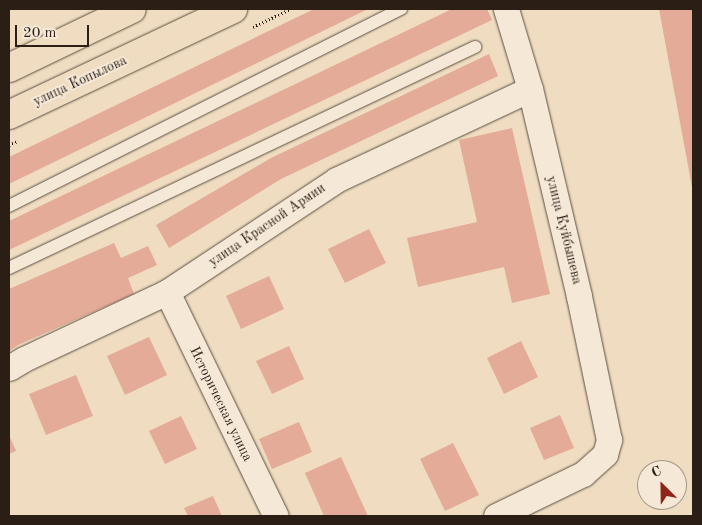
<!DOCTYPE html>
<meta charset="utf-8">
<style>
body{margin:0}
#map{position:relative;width:702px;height:525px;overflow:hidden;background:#efdcc1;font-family:"Old Standard TT",serif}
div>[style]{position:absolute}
.building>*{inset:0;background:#e4ab98}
.path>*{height:3px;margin-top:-1.5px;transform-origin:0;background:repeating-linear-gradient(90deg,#2a1e15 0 1px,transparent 0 3.5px)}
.roads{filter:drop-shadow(0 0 1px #5b4e40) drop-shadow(0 0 1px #5b4e40)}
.service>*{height:12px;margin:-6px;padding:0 6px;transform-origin:6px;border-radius:6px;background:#f5e8d7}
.minor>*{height:25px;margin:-12.5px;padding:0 12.5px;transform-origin:12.5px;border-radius:12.5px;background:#f5e8d7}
.primary>*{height:28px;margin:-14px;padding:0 14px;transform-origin:14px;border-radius:14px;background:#efdcc1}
span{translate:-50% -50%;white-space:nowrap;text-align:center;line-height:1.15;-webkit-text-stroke:4px #f5e8d7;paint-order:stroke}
.street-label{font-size:14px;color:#2a1e15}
.frame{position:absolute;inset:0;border:10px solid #2a1e15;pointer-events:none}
.north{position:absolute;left:637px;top:460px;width:50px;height:50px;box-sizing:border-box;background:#f5e8d7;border:1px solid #a49789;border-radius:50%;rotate:337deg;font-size:14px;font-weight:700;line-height:20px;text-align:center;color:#2a1e15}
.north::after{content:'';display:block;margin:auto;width:18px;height:22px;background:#8f2418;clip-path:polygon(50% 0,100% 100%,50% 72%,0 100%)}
.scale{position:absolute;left:15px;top:25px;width:74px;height:22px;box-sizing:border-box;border:2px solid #2a1e15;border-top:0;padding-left:6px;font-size:15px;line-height:18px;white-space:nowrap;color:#2a1e15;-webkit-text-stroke:4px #f5e8d7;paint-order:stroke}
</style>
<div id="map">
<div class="building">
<div style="clip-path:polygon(314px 9px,368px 9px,9px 184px,9px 157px)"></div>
<div style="clip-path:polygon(452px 9px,487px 9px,492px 20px,9px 250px,9px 221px)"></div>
<div style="clip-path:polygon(659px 9px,693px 9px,693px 187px,692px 187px)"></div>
<div style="clip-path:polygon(489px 54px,498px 76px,281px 179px,169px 248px,156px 225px,271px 158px)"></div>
<div style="clip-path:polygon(512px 128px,550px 294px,512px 303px,504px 267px,418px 287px,407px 238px,477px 222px,459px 140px)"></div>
<div style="clip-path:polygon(369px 229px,386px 263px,345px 283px,328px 249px)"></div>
<div style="clip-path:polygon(114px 243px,121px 258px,148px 246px,157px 265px,128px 278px,134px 294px,18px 345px,9px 351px,9px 289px)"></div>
<div style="clip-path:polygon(269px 276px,284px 309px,241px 329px,226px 296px)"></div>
<div style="clip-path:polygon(149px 337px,167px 375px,125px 395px,107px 356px)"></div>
<div style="clip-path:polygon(521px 341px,538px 377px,504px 394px,487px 358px)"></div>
<div style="clip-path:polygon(289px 346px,304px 379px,272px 394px,256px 361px)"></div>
<div style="clip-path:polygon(76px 375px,93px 416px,46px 435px,29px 394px)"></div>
<div style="clip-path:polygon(560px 415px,574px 448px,544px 460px,530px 428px)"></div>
<div style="clip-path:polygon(181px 416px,197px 449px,165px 464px,149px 431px)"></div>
<div style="clip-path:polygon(299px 422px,312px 452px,272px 469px,259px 439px)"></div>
<div style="clip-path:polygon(9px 435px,16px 451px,9px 454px)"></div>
<div style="clip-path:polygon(453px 443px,479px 495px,445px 511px,420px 459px)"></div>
<div style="clip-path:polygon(341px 457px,368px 516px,324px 516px,305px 473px)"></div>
<div style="clip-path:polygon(213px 496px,222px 516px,188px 516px,184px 508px)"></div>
</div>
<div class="path">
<div style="left:253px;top:27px;width:41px;rotate:-25.9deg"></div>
<div style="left:9px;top:145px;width:10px;rotate:-24deg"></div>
</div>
<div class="roads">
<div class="service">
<div style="left:9px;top:206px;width:439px;rotate:-26.7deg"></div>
<div style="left:9px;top:268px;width:516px;rotate:-25.37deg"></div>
</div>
<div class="minor">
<div style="left:167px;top:292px;width:249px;rotate:64.1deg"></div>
<div style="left:9px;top:368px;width:17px;rotate:-31deg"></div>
<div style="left:24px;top:359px;width:158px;rotate:-25.1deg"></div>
<div style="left:167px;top:292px;width:203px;rotate:-33.5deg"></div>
<div style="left:336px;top:180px;width:214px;rotate:-25.1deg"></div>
<div style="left:496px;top:516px;width:97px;rotate:-25.8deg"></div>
<div style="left:583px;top:474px;width:30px;rotate:-42deg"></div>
<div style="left:605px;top:454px;width:15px;rotate:-74deg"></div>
<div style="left:609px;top:440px;width:147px;rotate:-101.8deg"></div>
<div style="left:579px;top:296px;width:213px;rotate:-103.3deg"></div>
<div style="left:530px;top:89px;width:84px;rotate:-106.7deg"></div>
</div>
<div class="primary">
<div style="left:9px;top:68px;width:136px;rotate:-25.6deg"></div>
<div style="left:9px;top:115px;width:248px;rotate:-25.3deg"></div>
</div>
</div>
<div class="street-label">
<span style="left:80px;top:81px;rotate:-25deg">улица Копылова</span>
<span style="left:267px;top:225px;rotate:-34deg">улица Красной Армии</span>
<span style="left:564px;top:230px;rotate:76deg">улица Куйбышева</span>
<span style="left:221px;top:404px;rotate:64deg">Историческая улица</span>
</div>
<div class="frame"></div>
<div class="north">С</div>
<div class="scale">20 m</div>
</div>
